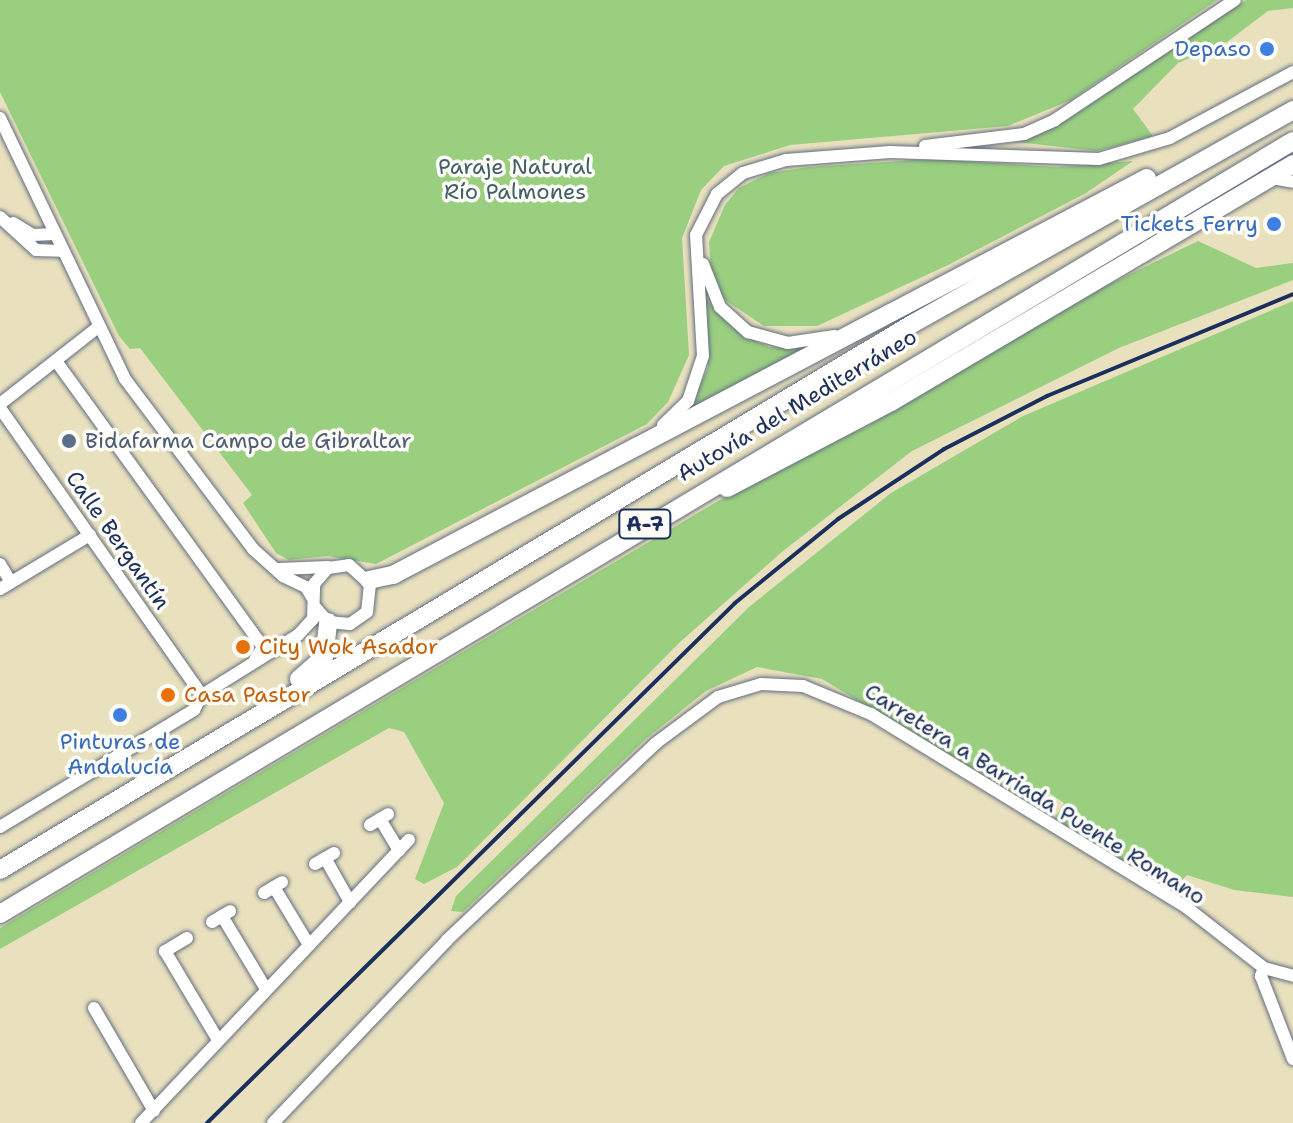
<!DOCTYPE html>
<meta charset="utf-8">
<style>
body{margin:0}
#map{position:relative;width:1293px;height:1123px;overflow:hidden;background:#e9e1be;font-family:"Shantell Sans",sans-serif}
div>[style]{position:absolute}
.green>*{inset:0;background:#9acf80}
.roads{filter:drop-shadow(0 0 2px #636d80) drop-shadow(0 0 2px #636d80)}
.minor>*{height:12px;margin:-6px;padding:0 6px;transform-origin:6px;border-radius:6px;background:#fff}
.highway>*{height:18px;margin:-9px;padding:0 9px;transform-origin:9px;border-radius:9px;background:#fff}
.rail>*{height:4px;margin:-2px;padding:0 2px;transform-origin:2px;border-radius:2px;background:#1b2f5e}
.dots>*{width:22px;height:22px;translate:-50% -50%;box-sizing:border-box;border:4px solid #fdfcf7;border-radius:50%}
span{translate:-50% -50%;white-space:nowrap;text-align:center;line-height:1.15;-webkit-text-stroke:7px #fdfcf7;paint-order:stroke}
.shield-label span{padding:2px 6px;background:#fdfcf7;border:2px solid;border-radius:6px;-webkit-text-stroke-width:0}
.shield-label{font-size:20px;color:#1b2f5e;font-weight:700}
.shop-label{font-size:22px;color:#366cbe}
.right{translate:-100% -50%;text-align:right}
.park-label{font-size:22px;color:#415f68}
.street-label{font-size:22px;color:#1b2f5e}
.service-label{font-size:22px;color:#4e5e75}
.left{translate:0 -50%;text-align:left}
.food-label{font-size:22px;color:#c56008}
</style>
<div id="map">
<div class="green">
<div style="clip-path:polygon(0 0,1217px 0,1071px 100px,1008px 126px,790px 145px,724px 166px,701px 190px,682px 238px,689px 355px,668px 402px,647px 424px,376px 564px,327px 556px,289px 560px,276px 553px,243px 503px,252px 495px,140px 348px,130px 349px,119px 336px,0 92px)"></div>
<div style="clip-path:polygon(1246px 0,1293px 0,1293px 8px,1268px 11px,1227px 42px,1178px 63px,1133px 109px,1153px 136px,1097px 151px,1016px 142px,1067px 120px)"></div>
<div style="clip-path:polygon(931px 159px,1057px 167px,1133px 161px,1086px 193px,948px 265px,817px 326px,764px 326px,725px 300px,711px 274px,709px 242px,725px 205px,739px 188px,769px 173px,809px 167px)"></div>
<div style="clip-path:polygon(1198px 241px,1256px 268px,1293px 263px,1293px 280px,1119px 348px,912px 451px,783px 551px,679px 643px,457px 867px,424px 884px,415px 879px,444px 803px,404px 732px,389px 728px,0 949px,0 928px,380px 701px,767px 472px,864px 428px,1081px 298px)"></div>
<div style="clip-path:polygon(706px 299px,744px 336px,769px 347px,810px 348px,687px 413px,708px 368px)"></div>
<div style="clip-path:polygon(1293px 301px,1293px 897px,1234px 890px,1187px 875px,1172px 891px,1054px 819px,1064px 803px,1042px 788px,1032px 806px,822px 679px,757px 667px,706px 691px,647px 738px,463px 912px,451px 911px,456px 896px,749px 607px,891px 493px,1023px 416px)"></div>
</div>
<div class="roads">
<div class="minor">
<div style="left:0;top:118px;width:289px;rotate:64.4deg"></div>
<div style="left:125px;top:379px;width:213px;rotate:53deg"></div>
<div style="left:253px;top:549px;width:40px;rotate:42deg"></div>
<div style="left:283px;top:576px;width:25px;rotate:26deg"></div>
<div style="left:306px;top:587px;width:12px;rotate:59deg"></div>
<div style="left:925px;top:146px;width:100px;rotate:-6.9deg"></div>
<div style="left:1024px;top:134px;width:34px;rotate:-24deg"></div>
<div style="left:1055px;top:120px;width:216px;rotate:-33.7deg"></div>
<div style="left:1271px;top:178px;width:22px;rotate:10deg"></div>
<div style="left:0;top:217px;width:49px;rotate:42.5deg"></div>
<div style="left:36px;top:250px;width:25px;rotate:2deg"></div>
<div style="left:13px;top:223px;width:23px;rotate:31deg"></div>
<div style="left:33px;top:235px;width:21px;rotate:-3deg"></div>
<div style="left:703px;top:264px;width:46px;rotate:68.4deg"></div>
<div style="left:720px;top:307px;width:38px;rotate:42deg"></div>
<div style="left:748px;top:332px;width:41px;rotate:15.4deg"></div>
<div style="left:788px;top:343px;width:47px;rotate:-8.7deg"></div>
<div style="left:56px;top:361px;width:353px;rotate:54.1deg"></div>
<div style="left:263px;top:647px;width:15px;rotate:122deg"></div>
<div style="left:0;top:404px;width:123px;rotate:-38.1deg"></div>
<div style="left:0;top:408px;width:351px;rotate:54.9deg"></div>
<div style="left:663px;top:425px;width:35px;rotate:-44deg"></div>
<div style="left:688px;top:401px;width:47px;rotate:-71.6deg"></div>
<div style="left:703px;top:356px;width:121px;rotate:-93.3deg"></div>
<div style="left:696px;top:235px;width:46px;rotate:-62.9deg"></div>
<div style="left:717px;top:194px;width:33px;rotate:-39deg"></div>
<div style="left:743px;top:173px;width:45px;rotate:-16.8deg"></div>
<div style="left:786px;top:160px;width:104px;rotate:-4.4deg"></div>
<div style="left:890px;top:152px;width:209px;rotate:1.9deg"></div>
<div style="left:1099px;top:159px;width:74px;rotate:-16.5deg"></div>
<div style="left:1170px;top:138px;width:140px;rotate:-28.2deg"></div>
<div style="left:0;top:564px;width:21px;rotate:59deg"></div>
<div style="left:279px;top:569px;width:49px;rotate:-2.3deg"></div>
<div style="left:0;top:589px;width:105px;rotate:-31deg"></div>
<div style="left:380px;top:819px;width:37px;rotate:59deg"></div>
<div style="left:370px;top:825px;width:21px;rotate:-31deg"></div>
<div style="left:0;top:827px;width:227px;rotate:-31.1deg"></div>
<div style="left:194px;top:710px;width:17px;rotate:-62deg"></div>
<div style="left:202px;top:695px;width:113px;rotate:-32deg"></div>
<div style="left:298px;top:635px;width:22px;rotate:-47deg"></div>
<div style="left:313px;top:619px;width:35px;rotate:-88deg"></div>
<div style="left:314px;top:584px;width:21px;rotate:-49deg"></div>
<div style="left:328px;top:568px;width:21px;rotate:-8deg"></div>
<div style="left:349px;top:565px;width:28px;rotate:42deg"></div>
<div style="left:370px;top:584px;width:28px;rotate:96deg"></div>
<div style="left:367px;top:612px;width:21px;rotate:145deg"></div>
<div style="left:350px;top:624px;width:22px;rotate:-175deg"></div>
<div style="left:328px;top:622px;width:21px;rotate:-131deg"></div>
<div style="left:325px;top:858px;width:51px;rotate:60.4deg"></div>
<div style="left:315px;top:864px;width:22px;rotate:-30deg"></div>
<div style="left:274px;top:887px;width:68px;rotate:58.9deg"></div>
<div style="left:264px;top:893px;width:21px;rotate:-31deg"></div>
<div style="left:222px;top:916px;width:85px;rotate:58.9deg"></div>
<div style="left:212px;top:922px;width:21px;rotate:-31deg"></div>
<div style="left:187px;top:938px;width:26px;rotate:149deg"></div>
<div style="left:165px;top:951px;width:104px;rotate:59.2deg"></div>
<div style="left:1264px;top:968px;width:9px;rotate:111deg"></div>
<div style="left:1261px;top:976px;width:89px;rotate:68.9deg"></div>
<div style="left:94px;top:1008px;width:119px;rotate:59.8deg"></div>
<div style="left:141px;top:1123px;width:390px;rotate:-46.6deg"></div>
<div style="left:273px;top:1123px;width:253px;rotate:-46.4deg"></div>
<div style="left:447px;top:940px;width:287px;rotate:-43.3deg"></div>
<div style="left:656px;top:743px;width:77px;rotate:-36.6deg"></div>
<div style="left:718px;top:697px;width:45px;rotate:-16.8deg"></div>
<div style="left:761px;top:684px;width:42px;rotate:2.7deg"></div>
<div style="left:803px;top:686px;width:74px;rotate:22.4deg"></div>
<div style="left:871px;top:714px;width:369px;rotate:31.5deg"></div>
<div style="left:1186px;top:907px;width:99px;rotate:38deg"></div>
<div style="left:1264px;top:968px;width:30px;rotate:15deg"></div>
</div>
<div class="highway">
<div style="left:727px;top:488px;width:185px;rotate:-27.7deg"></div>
<div style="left:891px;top:402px;width:467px;rotate:-30.6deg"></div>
<div style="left:369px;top:580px;width:25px;rotate:-12deg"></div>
<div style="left:393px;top:575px;width:852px;rotate:-27.77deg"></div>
<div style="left:299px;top:679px;width:33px;rotate:-41deg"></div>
<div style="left:324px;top:657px;width:35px;rotate:-83deg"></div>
<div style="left:0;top:870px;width:1063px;rotate:-30.91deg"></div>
<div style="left:912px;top:324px;width:437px;rotate:-29.3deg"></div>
<div style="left:0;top:914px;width:1506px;rotate:-30.87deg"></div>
</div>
</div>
<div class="rail">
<div style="left:207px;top:1123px;width:741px;rotate:-44.56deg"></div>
<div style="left:735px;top:603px;width:133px;rotate:-39.2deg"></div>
<div style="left:838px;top:519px;width:127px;rotate:-33.4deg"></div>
<div style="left:944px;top:449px;width:116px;rotate:-27.2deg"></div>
<div style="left:1047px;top:396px;width:266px;rotate:-22.5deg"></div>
</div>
<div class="dots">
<div style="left:1267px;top:49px;background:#3f7fe0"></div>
<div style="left:1274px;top:224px;background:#3f7fe0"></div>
<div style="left:69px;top:441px;background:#5c6f8a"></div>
<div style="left:243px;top:647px;background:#e8710a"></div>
<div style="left:168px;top:695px;background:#e8710a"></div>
<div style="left:120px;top:715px;background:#3f7fe0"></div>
</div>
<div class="shield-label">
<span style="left:645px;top:524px">A-7</span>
</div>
<div class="shop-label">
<span class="right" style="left:1251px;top:49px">Depaso</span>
<span class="right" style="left:1258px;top:224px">Tickets Ferry</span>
<span style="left:120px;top:754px">Pinturas de<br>Andalucía</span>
</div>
<div class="park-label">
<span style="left:515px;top:179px">Paraje Natural<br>Río Palmones</span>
</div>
<div class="street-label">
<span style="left:797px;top:405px;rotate:-31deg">Autovía del Mediterráneo</span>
<span style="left:118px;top:540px;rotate:55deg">Calle Bergantín</span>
<span style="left:1035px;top:794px;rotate:32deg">Carretera a Barriada Puente Romano</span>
</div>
<div class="service-label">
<span class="left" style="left:85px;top:441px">Bidafarma Campo de Gibraltar</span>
</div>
<div class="food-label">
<span class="left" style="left:259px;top:647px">City Wok Asador</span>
<span class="left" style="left:184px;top:695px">Casa Pastor</span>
</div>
</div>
